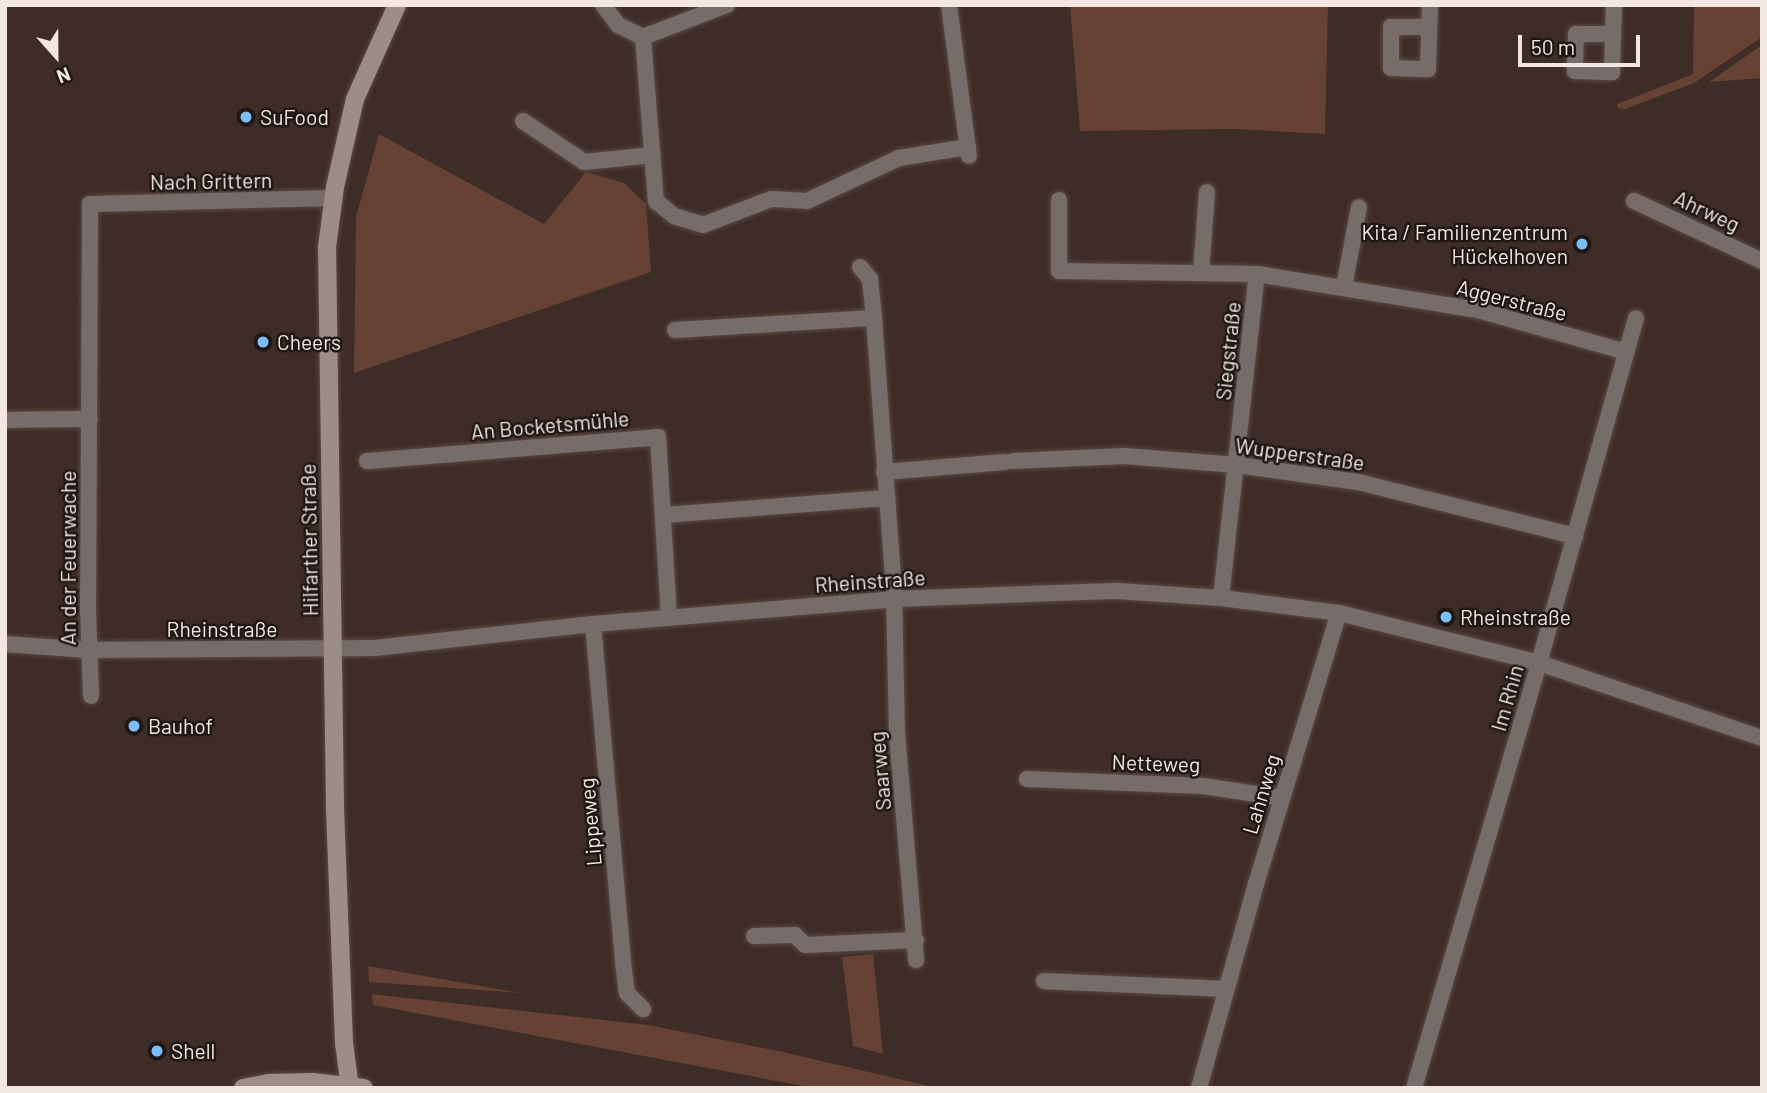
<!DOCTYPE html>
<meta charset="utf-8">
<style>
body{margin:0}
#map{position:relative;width:1767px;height:1093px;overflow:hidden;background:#3e2c26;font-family:Barlow,sans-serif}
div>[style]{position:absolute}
.green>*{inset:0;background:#664234}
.roads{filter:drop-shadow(0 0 2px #5b4a44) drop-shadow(0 0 2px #5b4a44)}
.street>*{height:16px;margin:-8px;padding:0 8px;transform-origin:8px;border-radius:8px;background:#766c69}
.secondary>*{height:18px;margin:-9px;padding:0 9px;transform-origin:9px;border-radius:9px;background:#9c8d88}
.dots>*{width:19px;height:19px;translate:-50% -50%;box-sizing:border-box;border:4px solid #1f1714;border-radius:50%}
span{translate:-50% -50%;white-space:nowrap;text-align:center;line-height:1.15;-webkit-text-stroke:5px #1f1714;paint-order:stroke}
.poi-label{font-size:21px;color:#f3e7e3}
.left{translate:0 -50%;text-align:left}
.right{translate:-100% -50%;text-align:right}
.street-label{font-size:21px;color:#f3e7e3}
.frame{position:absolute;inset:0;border:7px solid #f3e7e3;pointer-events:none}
.north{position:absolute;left:21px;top:21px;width:70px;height:70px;-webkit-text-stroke:5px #1f1714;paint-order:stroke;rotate:159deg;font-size:19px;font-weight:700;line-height:28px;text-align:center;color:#f3e7e3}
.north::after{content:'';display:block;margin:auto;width:24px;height:32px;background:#f3e7e3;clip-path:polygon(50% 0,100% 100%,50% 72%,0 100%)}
.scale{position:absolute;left:1518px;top:35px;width:122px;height:32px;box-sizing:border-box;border:4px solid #f3e7e3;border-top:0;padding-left:9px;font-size:21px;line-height:24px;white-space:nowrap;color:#f3e7e3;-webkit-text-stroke:5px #1f1714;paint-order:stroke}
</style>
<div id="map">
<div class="green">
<div style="clip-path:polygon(1070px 5px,1328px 5px,1325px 134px,1234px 129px,1080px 131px)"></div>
<div style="clip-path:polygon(1694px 5px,1762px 5px,1762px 37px,1694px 83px,1625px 109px,1618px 108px,1617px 104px,1693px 74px)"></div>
<div style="clip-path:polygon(1762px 45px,1762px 78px,1709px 82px)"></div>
<div style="clip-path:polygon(379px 134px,544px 224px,586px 172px,624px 183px,646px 204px,651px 272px,354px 373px,356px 217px)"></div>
<div style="clip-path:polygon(873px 954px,883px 1054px,853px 1046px,842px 957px)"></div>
<div style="clip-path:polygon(368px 966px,520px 993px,369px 982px)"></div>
<div style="clip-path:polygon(372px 994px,649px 1025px,783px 1052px,937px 1088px,814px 1088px,373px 1005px)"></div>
</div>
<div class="roads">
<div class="street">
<div style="left:603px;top:5px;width:25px;rotate:53deg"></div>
<div style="left:618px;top:25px;width:28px;rotate:26deg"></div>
<div style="left:643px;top:37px;width:165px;rotate:85.5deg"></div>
<div style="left:656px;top:201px;width:23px;rotate:40deg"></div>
<div style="left:674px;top:216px;width:30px;rotate:17deg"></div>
<div style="left:703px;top:225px;width:73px;rotate:-20.9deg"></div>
<div style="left:771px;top:199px;width:36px;rotate:3deg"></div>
<div style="left:807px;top:201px;width:102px;rotate:-25.1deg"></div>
<div style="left:899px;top:158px;width:70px;rotate:-9.1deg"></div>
<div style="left:949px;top:5px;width:152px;rotate:82.5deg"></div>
<div style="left:1429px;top:27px;width:38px;rotate:180deg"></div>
<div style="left:1391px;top:27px;width:41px;rotate:90deg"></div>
<div style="left:1391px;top:68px;width:37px;rotate:2deg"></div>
<div style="left:1428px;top:69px;width:64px;rotate:-88.2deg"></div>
<div style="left:1613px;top:34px;width:37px;rotate:180deg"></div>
<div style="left:1576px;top:34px;width:37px;rotate:92deg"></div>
<div style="left:1575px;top:71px;width:37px;rotate:2deg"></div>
<div style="left:1612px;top:72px;width:67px;rotate:-88.3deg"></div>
<div style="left:643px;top:37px;width:90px;rotate:-20.9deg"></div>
<div style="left:523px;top:121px;width:73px;rotate:33.9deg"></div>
<div style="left:584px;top:162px;width:69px;rotate:-5.8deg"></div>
<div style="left:1059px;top:200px;width:71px;rotate:90deg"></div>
<div style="left:1059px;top:271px;width:198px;rotate:0.9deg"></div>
<div style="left:1257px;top:274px;width:224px;rotate:9.3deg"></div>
<div style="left:1478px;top:310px;width:154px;rotate:15.8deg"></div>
<div style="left:1634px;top:201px;width:141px;rotate:25.1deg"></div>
<div style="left:860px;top:267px;width:16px;rotate:50deg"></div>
<div style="left:870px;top:279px;width:39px;rotate:84deg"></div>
<div style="left:874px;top:318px;width:275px;rotate:85.8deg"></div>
<div style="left:894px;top:592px;width:141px;rotate:88.8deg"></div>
<div style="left:897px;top:733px;width:228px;rotate:85.2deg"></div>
<div style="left:1201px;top:272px;width:80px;rotate:-85.7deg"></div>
<div style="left:1344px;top:287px;width:81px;rotate:-79.4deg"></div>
<div style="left:675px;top:330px;width:199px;rotate:-3.5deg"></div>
<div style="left:5px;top:420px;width:85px;rotate:-0.7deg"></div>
<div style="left:367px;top:461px;width:292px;rotate:-4.7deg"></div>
<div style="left:658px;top:437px;width:181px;rotate:86.5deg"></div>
<div style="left:1013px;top:461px;width:112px;rotate:-2.6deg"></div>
<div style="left:1125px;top:456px;width:112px;rotate:4.6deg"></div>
<div style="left:1237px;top:465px;width:122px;rotate:8deg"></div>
<div style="left:1358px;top:482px;width:224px;rotate:14deg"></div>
<div style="left:884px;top:472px;width:121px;rotate:-4.7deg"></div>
<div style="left:664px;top:515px;width:224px;rotate:-4.4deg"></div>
<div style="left:1221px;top:598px;width:326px;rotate:-83.7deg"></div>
<div style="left:593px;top:624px;width:347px;rotate:84.9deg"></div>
<div style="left:624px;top:970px;width:23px;rotate:83deg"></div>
<div style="left:627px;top:993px;width:23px;rotate:45deg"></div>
<div style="left:5px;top:644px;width:84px;rotate:4.1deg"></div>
<div style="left:89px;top:650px;width:286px;rotate:-0.4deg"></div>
<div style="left:375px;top:648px;width:219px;rotate:-6.3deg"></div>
<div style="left:593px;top:624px;width:302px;rotate:-4.7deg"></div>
<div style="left:894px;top:599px;width:223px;rotate:-2.1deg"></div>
<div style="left:1117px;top:591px;width:104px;rotate:3.9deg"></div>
<div style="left:1221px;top:598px;width:119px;rotate:7.2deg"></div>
<div style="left:1339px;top:613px;width:206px;rotate:14deg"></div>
<div style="left:1539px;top:663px;width:235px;rotate:18.6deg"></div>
<div style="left:91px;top:696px;width:87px;rotate:-92deg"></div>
<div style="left:88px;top:609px;width:405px;rotate:-89.7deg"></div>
<div style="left:90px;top:204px;width:243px;rotate:-1.4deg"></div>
<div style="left:1027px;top:779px;width:176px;rotate:2.3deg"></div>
<div style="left:1203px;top:786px;width:80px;rotate:8.6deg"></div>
<div style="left:754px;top:936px;width:41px;rotate:-1.4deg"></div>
<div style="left:795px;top:935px;width:14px;rotate:45deg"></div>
<div style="left:805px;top:945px;width:111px;rotate:-2.6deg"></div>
<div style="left:1044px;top:981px;width:182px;rotate:2.5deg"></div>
<div style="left:1199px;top:1088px;width:212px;rotate:-74.4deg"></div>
<div style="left:1256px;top:884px;width:283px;rotate:-73deg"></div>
<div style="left:1414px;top:1088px;width:443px;rotate:-73.6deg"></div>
<div style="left:1539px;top:663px;width:358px;rotate:-74.3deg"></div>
</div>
<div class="secondary">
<div style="left:243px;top:1088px;width:25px;rotate:-11deg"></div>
<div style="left:268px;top:1083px;width:45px;rotate:-1.3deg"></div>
<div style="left:313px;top:1082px;width:51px;rotate:6.7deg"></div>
<div style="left:350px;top:1088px;width:45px;rotate:-97.6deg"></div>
<div style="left:344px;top:1043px;width:239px;rotate:-92.2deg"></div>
<div style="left:335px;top:804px;width:557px;rotate:-90.82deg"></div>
<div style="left:327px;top:247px;width:61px;rotate:-82.4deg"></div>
<div style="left:335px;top:187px;width:90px;rotate:-77.2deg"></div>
<div style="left:355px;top:99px;width:103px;rotate:-65.9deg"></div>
</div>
</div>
<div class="dots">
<div style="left:246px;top:117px;background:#7bbef8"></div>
<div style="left:1582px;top:244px;background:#7bbef8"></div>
<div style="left:263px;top:342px;background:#7bbef8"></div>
<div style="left:1446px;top:617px;background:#7bbef8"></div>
<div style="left:134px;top:726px;background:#7bbef8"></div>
<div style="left:157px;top:1051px;background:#7bbef8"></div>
</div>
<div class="poi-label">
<span class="left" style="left:260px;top:117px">SuFood</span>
<span class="right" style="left:1568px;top:244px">Kita / Familienzentrum<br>Hückelhoven</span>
<span class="left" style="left:277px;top:342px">Cheers</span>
<span class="left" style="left:1460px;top:617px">Rheinstraße</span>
<span class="left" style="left:148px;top:726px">Bauhof</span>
<span class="left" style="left:171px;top:1051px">Shell</span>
</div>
<div class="street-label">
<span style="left:211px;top:181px;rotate:-1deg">Nach Grittern</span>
<span style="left:1707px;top:211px;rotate:25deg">Ahrweg</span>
<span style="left:1512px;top:300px;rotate:14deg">Aggerstraße</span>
<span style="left:1228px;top:351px;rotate:-84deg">Siegstraße</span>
<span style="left:550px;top:425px;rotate:-5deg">An Bocketsmühle</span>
<span style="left:1300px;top:454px;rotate:8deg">Wupperstraße</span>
<span style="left:309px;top:540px;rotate:-91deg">Hilfarther Straße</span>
<span style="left:68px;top:558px;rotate:-90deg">An der Feuerwache</span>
<span style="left:870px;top:581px;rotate:-4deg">Rheinstraße</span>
<span style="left:222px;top:629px">Rheinstraße</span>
<span style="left:1507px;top:698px;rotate:-74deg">Im Rhin</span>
<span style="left:1156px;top:763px;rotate:2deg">Netteweg</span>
<span style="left:880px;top:771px;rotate:-95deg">Saarweg</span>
<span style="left:1261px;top:794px;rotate:-73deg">Lahnweg</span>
<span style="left:590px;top:822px;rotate:-95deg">Lippeweg</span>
</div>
<div class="frame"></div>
<div class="north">N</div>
<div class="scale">50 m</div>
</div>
